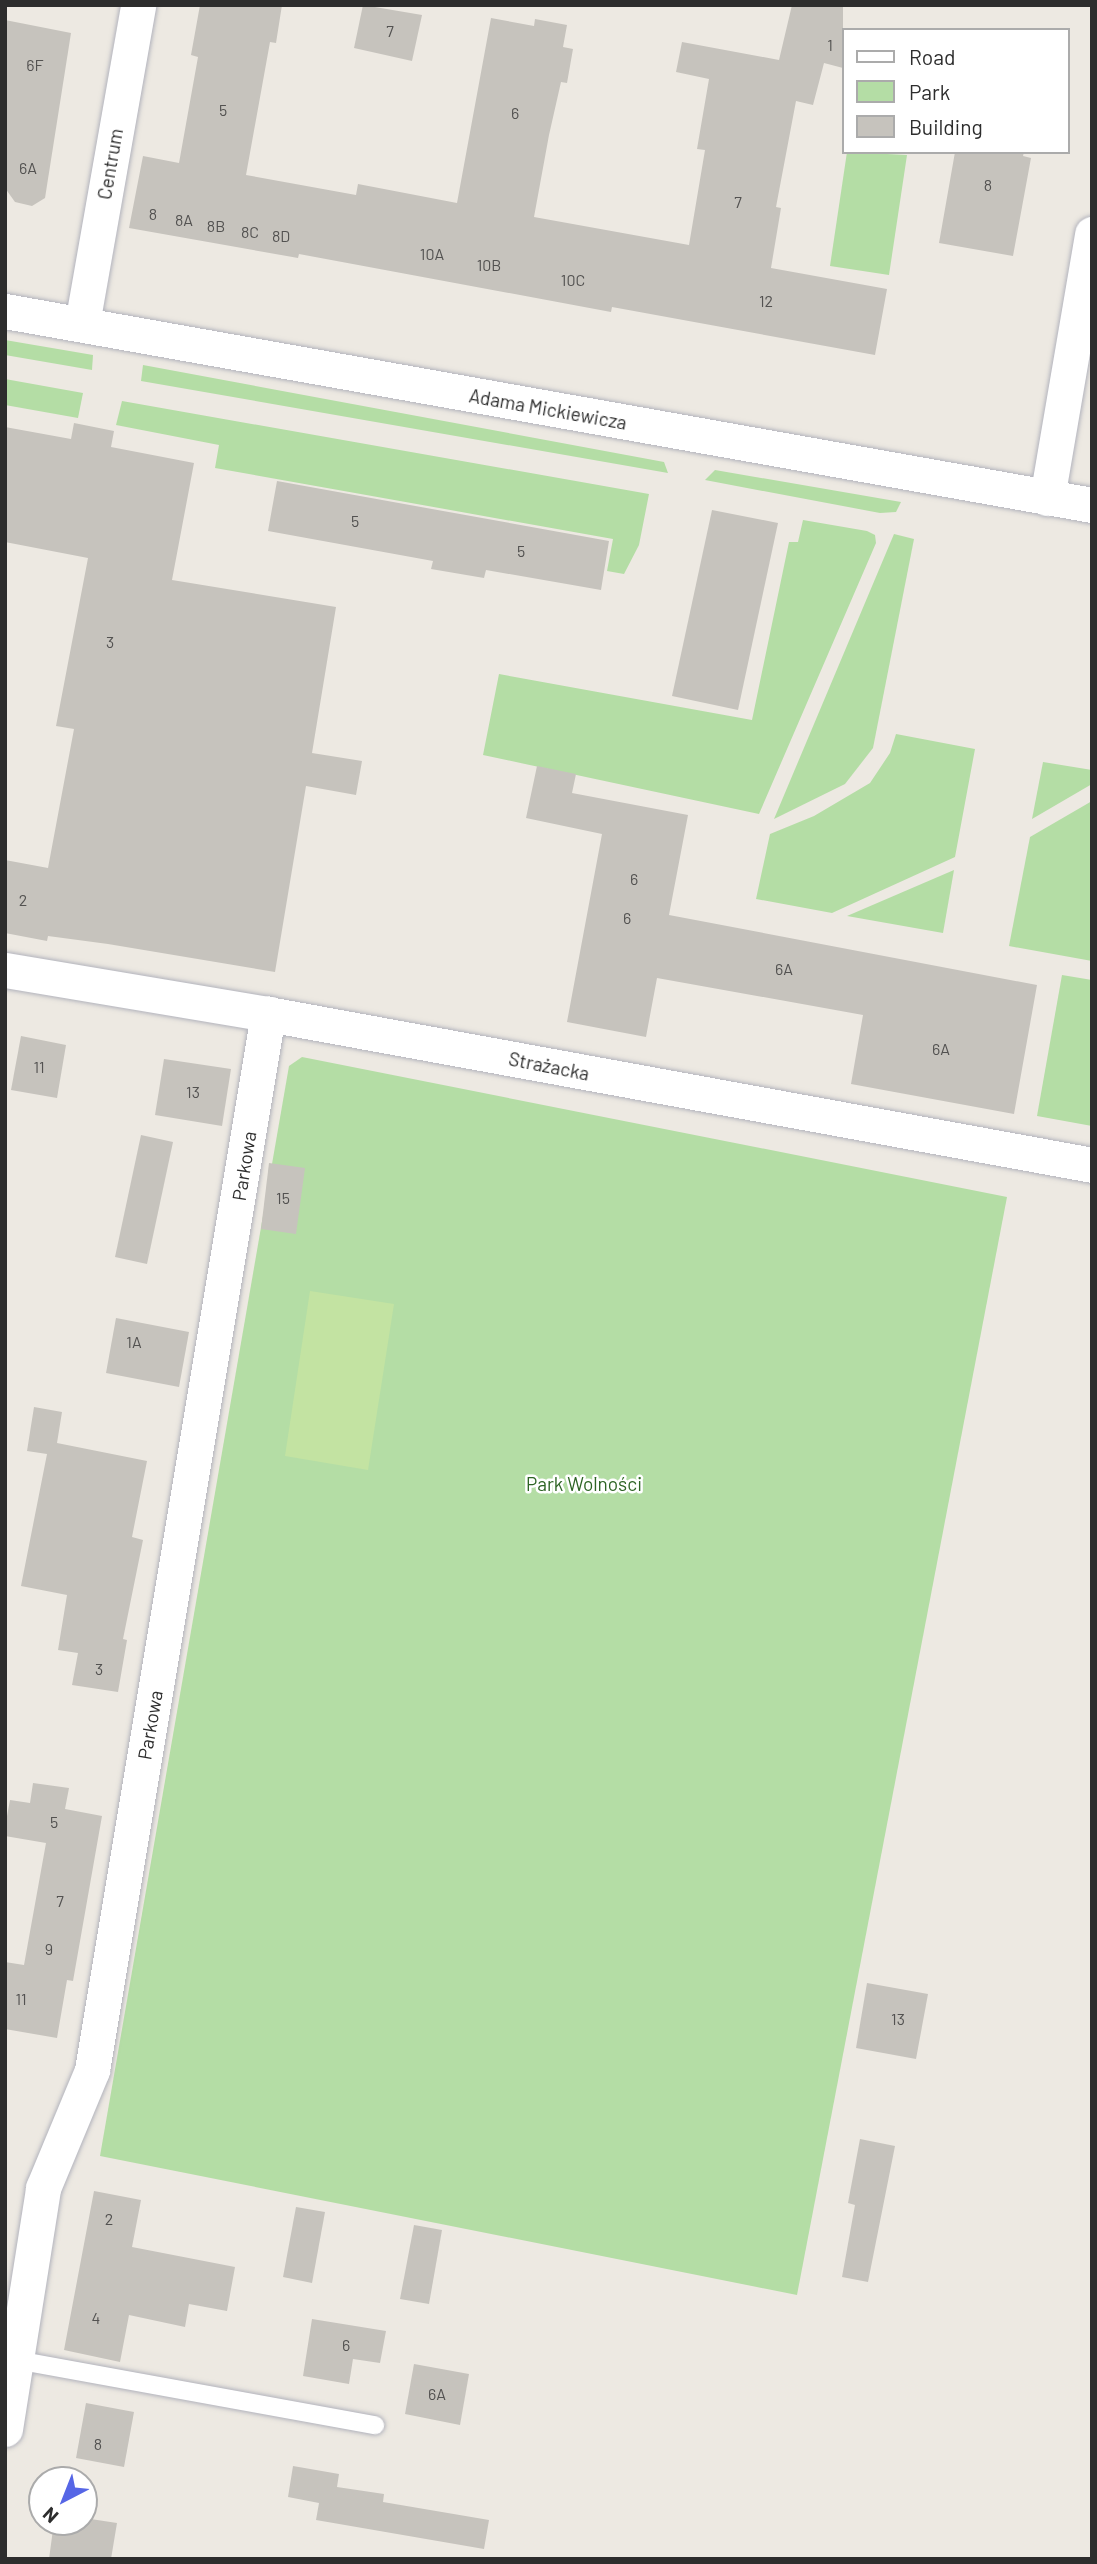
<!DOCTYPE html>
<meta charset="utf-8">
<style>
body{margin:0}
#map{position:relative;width:1097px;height:2564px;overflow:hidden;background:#ede9e2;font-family:Barlow,sans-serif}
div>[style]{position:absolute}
.green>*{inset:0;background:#b4dda5}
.pitch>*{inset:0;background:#c3e3a2}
.building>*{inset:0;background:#c6c3bd}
.roads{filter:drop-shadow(0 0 2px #b2b3bc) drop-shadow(0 0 2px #b2b3bc)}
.service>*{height:18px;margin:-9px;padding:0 9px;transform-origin:9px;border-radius:9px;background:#fff}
.minor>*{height:35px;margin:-17.5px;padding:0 17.5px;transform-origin:17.5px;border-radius:17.5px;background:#fff}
span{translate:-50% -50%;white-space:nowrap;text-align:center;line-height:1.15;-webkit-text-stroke:5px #fff;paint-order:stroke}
.number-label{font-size:16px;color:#535251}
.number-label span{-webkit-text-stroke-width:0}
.street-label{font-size:19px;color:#2d2d2d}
.park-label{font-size:19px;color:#2d6424}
.frame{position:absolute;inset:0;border:7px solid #2d2d2d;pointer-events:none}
.legend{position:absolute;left:842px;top:28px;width:228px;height:126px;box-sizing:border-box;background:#fff;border:2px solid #ababab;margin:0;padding:9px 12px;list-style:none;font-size:21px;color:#2d2d2d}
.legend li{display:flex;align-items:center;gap:14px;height:35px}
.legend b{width:35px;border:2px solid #ababab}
.north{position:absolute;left:28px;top:2466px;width:70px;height:70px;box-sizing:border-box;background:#fff;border:2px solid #ababab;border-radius:50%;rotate:222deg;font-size:19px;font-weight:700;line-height:28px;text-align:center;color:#2d2d2d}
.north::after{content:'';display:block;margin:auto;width:24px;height:32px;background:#5666e6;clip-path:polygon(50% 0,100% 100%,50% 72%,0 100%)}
</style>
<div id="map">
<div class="green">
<div style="clip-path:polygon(847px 152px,907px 155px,889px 275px,830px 266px)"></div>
<div style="clip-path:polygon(5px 340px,93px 355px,92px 370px,5px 355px)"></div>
<div style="clip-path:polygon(143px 365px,664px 462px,668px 473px,141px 381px)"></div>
<div style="clip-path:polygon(5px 379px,83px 393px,78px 418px,5px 405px)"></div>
<div style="clip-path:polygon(122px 401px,649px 494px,639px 545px,624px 574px,607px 571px,613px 539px,215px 468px,219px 445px,116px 425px)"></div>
<div style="clip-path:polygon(715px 470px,901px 502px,896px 512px,880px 513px,705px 480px)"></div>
<div style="clip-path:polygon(803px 520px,867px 531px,875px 535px,876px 543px,759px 814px,483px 755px,499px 674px,752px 720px,789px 542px,798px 542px)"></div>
<div style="clip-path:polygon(894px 534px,914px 539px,873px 748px,845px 784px,774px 819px)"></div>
<div style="clip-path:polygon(896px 734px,975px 749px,955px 857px,832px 913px,756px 899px,770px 834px,814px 816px,870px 783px,890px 753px)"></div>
<div style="clip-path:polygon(1043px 762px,1092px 770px,1092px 784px,1032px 819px)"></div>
<div style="clip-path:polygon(1092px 801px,1092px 961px,1009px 946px,1030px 837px)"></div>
<div style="clip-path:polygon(954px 870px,943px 933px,847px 916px)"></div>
<div style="clip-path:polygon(1062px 975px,1092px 980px,1092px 1126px,1037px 1116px)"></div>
<div style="clip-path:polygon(302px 1057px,1007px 1197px,797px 2295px,100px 2156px,289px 1066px)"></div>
</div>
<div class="pitch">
<div style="clip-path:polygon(310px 1291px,394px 1304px,368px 1470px,285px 1456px)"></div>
</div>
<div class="building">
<div style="clip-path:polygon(200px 5px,282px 5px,276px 43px,270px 42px,246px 175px,356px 195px,358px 184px,457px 203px,491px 18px,534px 26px,535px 19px,567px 25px,563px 47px,573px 49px,567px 83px,561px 82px,549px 135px,534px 217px,689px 245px,705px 150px,697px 149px,709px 79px,676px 72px,682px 42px,779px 60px,792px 5px,843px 5px,843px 68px,824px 63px,813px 105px,796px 101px,776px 207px,781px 208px,771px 268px,887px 289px,875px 355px,612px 307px,611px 312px,299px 254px,298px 258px,129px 228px,143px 156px,179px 163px,198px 57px,191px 55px)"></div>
<div style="clip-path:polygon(363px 5px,422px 15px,412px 61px,354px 48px)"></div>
<div style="clip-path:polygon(5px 20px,71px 33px,45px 198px,32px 206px,15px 202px,5px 188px)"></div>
<div style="clip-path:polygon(955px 152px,1024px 152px,1023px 156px,1031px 158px,1013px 256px,939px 243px)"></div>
<div style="clip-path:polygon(74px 423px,114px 431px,111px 447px,194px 463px,172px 580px,336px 607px,312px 753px,362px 761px,356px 795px,306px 786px,275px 972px,108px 944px,48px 936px,47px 941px,5px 933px,5px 860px,48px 868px,74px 729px,56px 726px,88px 558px,5px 542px,5px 427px,71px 439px)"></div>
<div style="clip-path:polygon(277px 481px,609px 541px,601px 590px,486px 570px,484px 578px,431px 569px,433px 561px,268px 531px)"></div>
<div style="clip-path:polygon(712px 510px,778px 523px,738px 710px,672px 696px)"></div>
<div style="clip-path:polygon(537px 766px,576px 774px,572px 793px,688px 815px,669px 915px,1037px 985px,1014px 1114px,851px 1084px,863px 1015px,657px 978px,646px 1037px,567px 1022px,602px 834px,526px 818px)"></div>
<div style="clip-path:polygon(21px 1036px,66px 1045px,57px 1098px,11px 1090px)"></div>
<div style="clip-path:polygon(164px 1059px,231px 1069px,222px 1126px,155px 1115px)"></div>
<div style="clip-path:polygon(141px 1135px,173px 1142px,147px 1264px,115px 1257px)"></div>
<div style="clip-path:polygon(269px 1163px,305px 1168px,296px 1234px,261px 1229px)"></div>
<div style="clip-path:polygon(116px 1318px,189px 1332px,179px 1387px,106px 1373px)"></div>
<div style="clip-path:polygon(34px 1407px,62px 1412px,57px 1443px,147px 1461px,132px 1537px,143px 1540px,123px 1639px,127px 1640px,118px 1692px,72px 1685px,78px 1653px,58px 1650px,67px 1595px,21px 1586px,47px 1454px,27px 1451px)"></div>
<div style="clip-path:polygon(33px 1783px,69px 1788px,65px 1809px,102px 1816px,73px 1981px,67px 1980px,57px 2038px,5px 2029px,5px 1962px,24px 1965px,46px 1843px,5px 1836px,5px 1827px,10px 1800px,30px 1803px)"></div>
<div style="clip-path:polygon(867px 1983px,928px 1994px,916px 2059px,856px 2048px)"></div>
<div style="clip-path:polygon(860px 2139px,895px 2146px,868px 2282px,842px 2277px,855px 2205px,848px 2203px)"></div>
<div style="clip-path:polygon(94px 2191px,141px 2200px,132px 2247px,235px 2267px,227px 2311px,189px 2304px,185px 2327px,129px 2315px,120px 2362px,64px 2350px)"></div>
<div style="clip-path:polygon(296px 2207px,325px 2212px,312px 2283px,283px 2277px)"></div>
<div style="clip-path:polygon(414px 2225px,442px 2230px,429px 2304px,400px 2299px)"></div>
<div style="clip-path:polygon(312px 2319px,386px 2331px,380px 2363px,353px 2359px,349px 2384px,303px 2376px)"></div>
<div style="clip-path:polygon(414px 2364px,469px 2374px,460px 2425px,405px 2414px)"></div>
<div style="clip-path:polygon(86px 2403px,134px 2412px,124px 2467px,76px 2458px)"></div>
<div style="clip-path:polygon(293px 2466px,339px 2474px,337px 2487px,384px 2494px,383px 2502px,489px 2520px,484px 2549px,316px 2520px,319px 2503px,288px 2497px)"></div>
<div style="clip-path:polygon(84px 2518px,117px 2523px,111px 2559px,49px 2559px,54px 2522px,84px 2522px)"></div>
</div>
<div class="roads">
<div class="service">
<div style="left:16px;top:2360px;width:365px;rotate:10.3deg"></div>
</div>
<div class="minor">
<div style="left:5px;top:311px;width:1104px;rotate:10.12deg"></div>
<div style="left:82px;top:324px;width:324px;rotate:-80deg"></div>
<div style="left:1047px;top:498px;width:268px;rotate:-80.3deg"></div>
<div style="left:5px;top:970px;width:267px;rotate:9.5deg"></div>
<div style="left:268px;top:1014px;width:838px;rotate:10.38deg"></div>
<div style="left:5px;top:2429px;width:244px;rotate:-81deg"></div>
<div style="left:43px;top:2188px;width:128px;rotate:-67.4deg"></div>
<div style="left:92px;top:2070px;width:1071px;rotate:-80.54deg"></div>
</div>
</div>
<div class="number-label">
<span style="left:390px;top:31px">7</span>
<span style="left:830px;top:45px">1</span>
<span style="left:35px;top:65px">6F</span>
<span style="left:223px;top:110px">5</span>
<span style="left:515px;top:113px">6</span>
<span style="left:28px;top:168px">6A</span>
<span style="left:988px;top:185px">8</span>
<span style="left:738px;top:202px">7</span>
<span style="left:153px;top:214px">8</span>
<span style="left:184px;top:220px">8A</span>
<span style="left:216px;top:226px">8B</span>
<span style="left:250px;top:232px">8C</span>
<span style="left:281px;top:236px">8D</span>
<span style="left:432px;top:254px">10A</span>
<span style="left:489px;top:265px">10B</span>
<span style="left:573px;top:280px">10C</span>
<span style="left:766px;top:301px">12</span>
<span style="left:355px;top:521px">5</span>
<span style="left:521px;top:551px">5</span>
<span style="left:110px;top:642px">3</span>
<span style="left:634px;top:879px">6</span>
<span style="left:23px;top:900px">2</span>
<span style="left:627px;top:918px">6</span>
<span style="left:784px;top:969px">6A</span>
<span style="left:941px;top:1049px">6A</span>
<span style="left:39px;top:1067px">11</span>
<span style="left:193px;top:1092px">13</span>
<span style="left:283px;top:1198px">15</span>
<span style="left:134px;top:1342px">1A</span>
<span style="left:99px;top:1669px">3</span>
<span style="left:54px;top:1822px">5</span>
<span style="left:60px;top:1901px">7</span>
<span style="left:49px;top:1949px">9</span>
<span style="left:21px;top:1999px">11</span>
<span style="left:898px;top:2019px">13</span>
<span style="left:109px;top:2219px">2</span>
<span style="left:96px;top:2318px">4</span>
<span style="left:346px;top:2345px">6</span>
<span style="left:437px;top:2394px">6A</span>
<span style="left:98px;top:2444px">8</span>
</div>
<div class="street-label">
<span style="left:110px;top:164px;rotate:-80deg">Centrum</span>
<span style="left:548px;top:409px;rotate:10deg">Adama Mickiewicza</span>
<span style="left:549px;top:1066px;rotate:11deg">Strażacka</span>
<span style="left:244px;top:1166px;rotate:-81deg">Parkowa</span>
<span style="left:150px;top:1725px;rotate:-80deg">Parkowa</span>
</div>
<div class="park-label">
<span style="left:584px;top:1484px">Park Wolności</span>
</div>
<div class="frame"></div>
<ul class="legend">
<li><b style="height:9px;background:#fff"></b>Road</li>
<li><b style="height:19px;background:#b4dda5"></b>Park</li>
<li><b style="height:19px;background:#c6c3bd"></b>Building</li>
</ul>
<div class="north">N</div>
</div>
